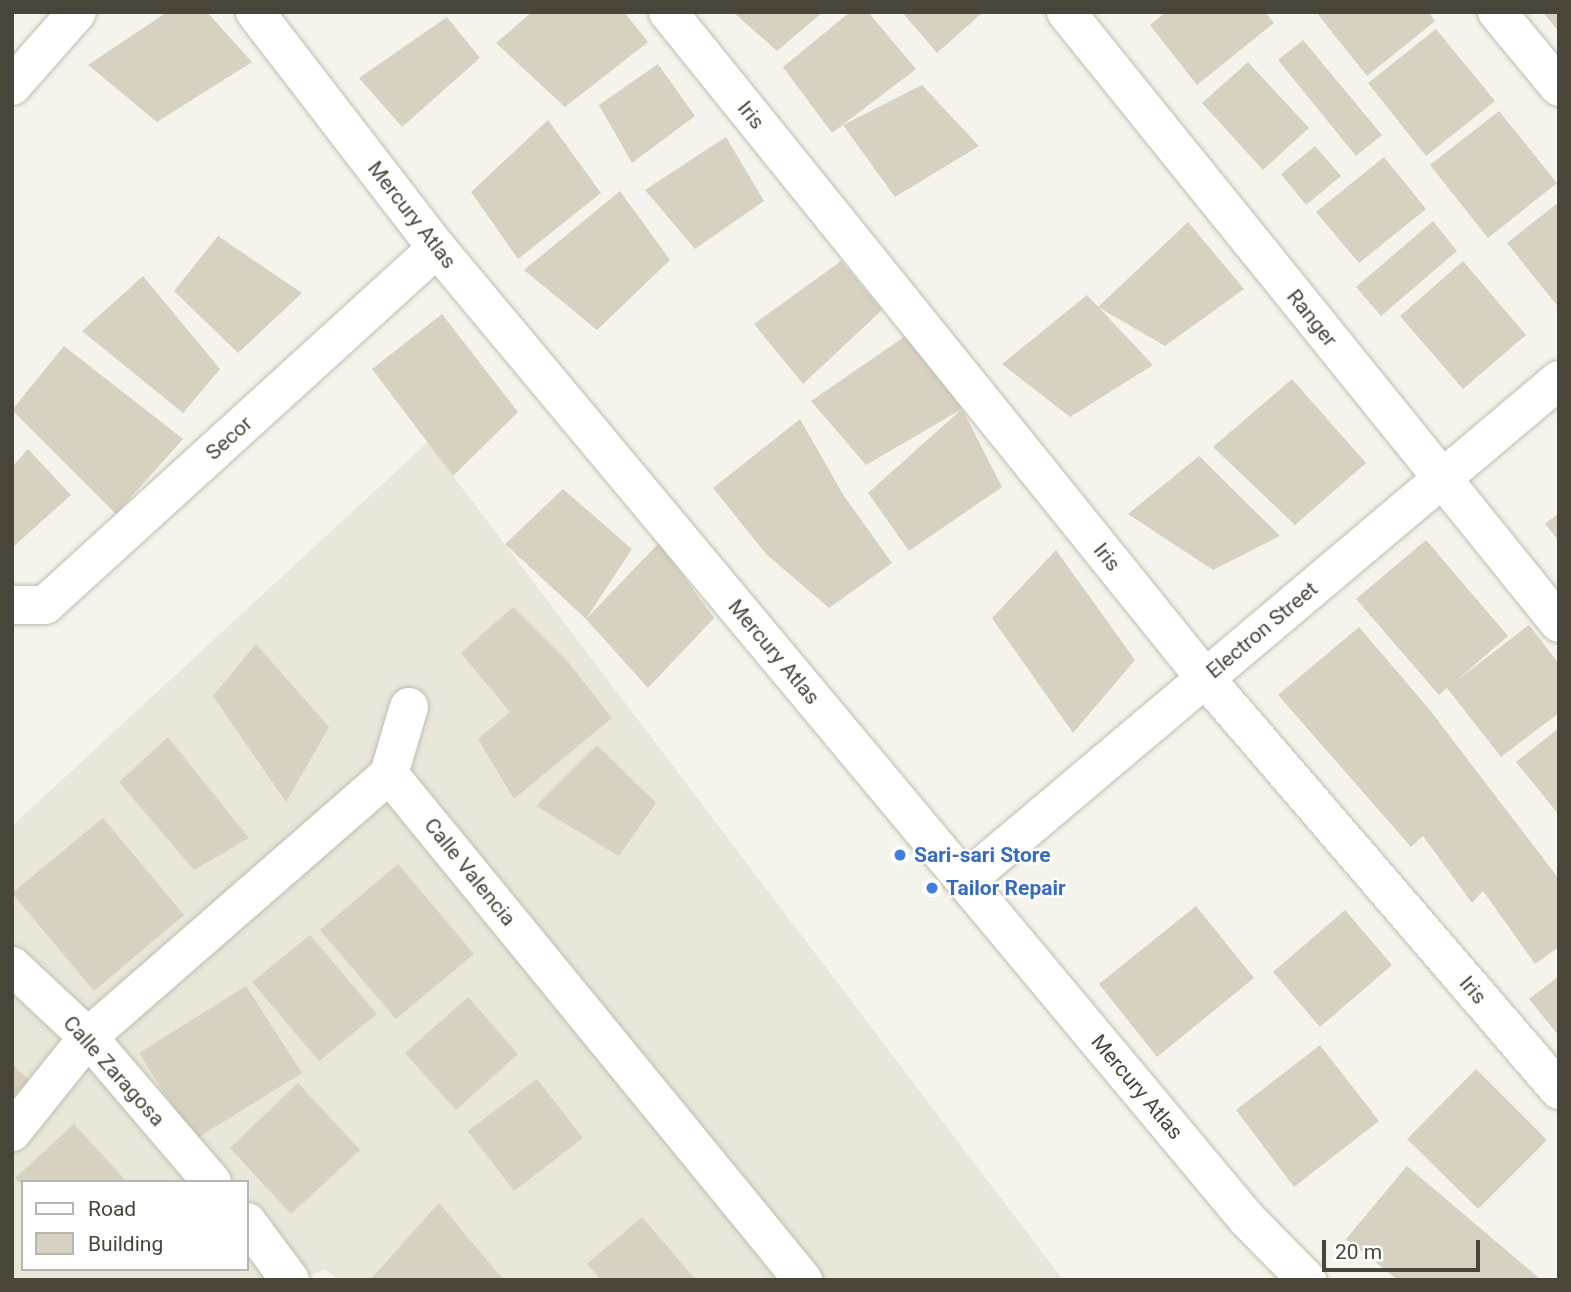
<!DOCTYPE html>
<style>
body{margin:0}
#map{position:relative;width:1571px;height:1292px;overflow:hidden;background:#f5f4ec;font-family:Roboto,sans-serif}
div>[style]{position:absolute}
.residential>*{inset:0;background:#e9e6da}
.building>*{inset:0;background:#d7d1c1}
.roads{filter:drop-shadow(0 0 2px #c1bdae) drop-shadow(0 0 2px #c1bdae)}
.minor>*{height:38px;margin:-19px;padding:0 19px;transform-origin:19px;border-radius:19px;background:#fff}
.dots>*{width:19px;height:19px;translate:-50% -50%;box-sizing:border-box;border:4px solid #fff;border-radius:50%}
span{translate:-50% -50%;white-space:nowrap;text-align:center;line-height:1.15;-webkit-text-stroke:5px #fff;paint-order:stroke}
.street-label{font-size:21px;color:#4a4539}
.shop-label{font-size:21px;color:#366cbe;font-weight:700}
.left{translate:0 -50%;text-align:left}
.frame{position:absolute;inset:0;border:14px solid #4a4539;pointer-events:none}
.legend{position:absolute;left:21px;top:1180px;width:228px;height:91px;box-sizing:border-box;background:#fff;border:2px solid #b7b5b0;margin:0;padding:9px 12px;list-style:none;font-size:21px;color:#4a4539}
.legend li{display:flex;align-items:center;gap:14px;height:35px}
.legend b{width:35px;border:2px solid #b7b5b0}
.scale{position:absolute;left:1322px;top:1240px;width:158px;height:32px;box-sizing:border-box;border:4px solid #4a4539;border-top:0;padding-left:9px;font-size:21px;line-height:24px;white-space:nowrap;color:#4a4539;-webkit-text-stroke:5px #fff;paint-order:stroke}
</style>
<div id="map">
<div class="residential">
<div style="clip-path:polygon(evenodd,428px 442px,453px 476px,1063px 1280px,338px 1280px,325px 1269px,301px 1280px,12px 1280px,12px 826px,428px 442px,23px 1182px,247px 1182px,247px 1269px,23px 1269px,23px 1182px)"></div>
</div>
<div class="building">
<div style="clip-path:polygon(167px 12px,207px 12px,252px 62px,157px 122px,88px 65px)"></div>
<div style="clip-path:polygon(532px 12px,624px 12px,648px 42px,565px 107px,496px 43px)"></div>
<div style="clip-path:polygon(733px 12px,823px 12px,777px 51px)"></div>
<div style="clip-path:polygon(850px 12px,868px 12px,916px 69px,832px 133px,783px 67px)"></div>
<div style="clip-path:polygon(902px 12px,983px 12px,937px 53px)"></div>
<div style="clip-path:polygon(1166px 12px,1265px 12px,1274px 23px,1197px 85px,1150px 25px)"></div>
<div style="clip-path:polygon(1316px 12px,1428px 12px,1435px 21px,1367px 76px)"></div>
<div style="clip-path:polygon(1543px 12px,1559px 12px,1559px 32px)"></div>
<div style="clip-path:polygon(447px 17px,480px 58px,402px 127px,359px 78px)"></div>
<div style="clip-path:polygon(1436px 29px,1495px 101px,1426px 156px,1368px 83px)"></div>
<div style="clip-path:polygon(1303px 40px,1382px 135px,1356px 156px,1278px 60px)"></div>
<div style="clip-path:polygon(1248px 62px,1309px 128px,1263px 170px,1202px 103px)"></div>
<div style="clip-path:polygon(658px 64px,695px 116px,632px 163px,599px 105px)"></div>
<div style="clip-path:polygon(922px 85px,979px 146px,895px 197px,843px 125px)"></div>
<div style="clip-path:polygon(1499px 111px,1557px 183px,1488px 238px,1430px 165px)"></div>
<div style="clip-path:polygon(548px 120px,601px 193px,518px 259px,471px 192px)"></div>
<div style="clip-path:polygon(726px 137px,764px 201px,695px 249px,645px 190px)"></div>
<div style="clip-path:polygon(1315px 146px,1341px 176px,1306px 205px,1281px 174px)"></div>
<div style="clip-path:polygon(1384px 157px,1426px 209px,1359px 263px,1316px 212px)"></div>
<div style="clip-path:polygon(620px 191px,670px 260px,597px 330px,524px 270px)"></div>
<div style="clip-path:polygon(1559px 202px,1559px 308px,1507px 243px)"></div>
<div style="clip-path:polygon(1433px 221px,1457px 251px,1381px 316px,1356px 287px)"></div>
<div style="clip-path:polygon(1188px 222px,1244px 289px,1165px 346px,1098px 307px)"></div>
<div style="clip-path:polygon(218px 236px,302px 293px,238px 353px,174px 291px)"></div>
<div style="clip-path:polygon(841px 261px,882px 310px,803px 384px,754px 324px)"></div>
<div style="clip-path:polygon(1463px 261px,1526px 335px,1463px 389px,1400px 316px)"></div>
<div style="clip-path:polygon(143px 276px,220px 369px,183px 413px,82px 331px)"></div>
<div style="clip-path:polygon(1087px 295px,1153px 365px,1070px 417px,1002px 364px)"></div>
<div style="clip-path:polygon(442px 314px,518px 412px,453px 476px,372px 369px)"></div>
<div style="clip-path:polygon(907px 335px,962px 409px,866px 465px,811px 401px)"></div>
<div style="clip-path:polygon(64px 346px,183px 439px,116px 514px,12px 410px)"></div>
<div style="clip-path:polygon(1292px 379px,1366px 463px,1295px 525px,1213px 447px)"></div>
<div style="clip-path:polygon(962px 409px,1002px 487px,909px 551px,868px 493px)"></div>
<div style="clip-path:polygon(800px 419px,844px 496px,892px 563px,829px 608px,766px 554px,713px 488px)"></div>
<div style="clip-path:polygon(28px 449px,71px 495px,12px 548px,12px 467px)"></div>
<div style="clip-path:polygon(1199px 456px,1280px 536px,1213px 570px,1128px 514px)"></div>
<div style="clip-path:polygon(563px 489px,632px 549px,586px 619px,505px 544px)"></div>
<div style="clip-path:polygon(1559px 513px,1559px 541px,1545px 524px)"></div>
<div style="clip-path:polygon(1426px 540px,1508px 636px,1456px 681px,1529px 625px,1559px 664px,1559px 713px,1501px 757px,1447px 688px,1439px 695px,1356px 599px)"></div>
<div style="clip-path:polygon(659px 543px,714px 618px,648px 688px,586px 619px)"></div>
<div style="clip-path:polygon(1056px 550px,1135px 660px,1073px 733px,992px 618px)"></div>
<div style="clip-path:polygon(513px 607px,568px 662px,612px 718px,514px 799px,478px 739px,510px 712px,461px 653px)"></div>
<div style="clip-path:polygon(1359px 627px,1429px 709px,1559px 879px,1559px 947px,1535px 964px,1483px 891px,1472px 903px,1423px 836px,1411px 847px,1278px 695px)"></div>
<div style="clip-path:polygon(256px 644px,329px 727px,286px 802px,213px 696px)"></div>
<div style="clip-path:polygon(1559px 728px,1559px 815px,1516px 762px)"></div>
<div style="clip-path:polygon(168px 737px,249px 838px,194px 870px,119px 782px)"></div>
<div style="clip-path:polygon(597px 745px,656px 803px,619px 856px,536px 806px)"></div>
<div style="clip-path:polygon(103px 818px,184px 915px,94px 991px,12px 893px)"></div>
<div style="clip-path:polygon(398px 864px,474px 954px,396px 1019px,320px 930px)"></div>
<div style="clip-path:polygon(1196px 906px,1254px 978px,1157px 1057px,1099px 984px)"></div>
<div style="clip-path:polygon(1345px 910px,1392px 965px,1320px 1027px,1273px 972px)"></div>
<div style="clip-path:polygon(310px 935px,377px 1014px,319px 1061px,252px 982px)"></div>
<div style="clip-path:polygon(1559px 976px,1559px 1036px,1529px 999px)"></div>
<div style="clip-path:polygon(246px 986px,302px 1073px,194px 1140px,139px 1053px)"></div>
<div style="clip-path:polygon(468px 997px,518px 1054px,456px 1110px,405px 1053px)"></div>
<div style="clip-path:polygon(1320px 1045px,1379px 1121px,1294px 1187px,1236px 1110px)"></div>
<div style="clip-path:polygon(12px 1064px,29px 1080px,12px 1098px)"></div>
<div style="clip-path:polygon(1476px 1069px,1547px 1140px,1478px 1209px,1407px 1139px)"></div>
<div style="clip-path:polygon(537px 1079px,583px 1138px,514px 1191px,468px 1131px)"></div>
<div style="clip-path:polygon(298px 1083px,360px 1150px,291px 1214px,230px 1148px)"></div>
<div style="clip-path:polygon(74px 1124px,127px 1182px,23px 1182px,23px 1186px,15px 1178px)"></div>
<div style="clip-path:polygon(1407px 1166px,1539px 1278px,1538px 1280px,1398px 1280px,1346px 1239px)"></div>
<div style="clip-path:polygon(439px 1203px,502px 1278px,370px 1280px)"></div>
<div style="clip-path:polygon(642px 1217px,696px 1280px,601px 1280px,587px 1264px)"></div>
</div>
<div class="roads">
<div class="minor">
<div style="left:255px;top:12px;width:298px;rotate:52.4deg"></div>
<div style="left:437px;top:248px;width:1264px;rotate:50.17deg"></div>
<div style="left:1247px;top:1219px;width:86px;rotate:45.5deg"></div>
<div style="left:668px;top:12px;width:856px;rotate:51.12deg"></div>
<div style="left:1205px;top:678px;width:543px;rotate:49.33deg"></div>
<div style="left:1066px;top:12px;width:785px;rotate:51.1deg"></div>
<div style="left:1497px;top:12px;width:97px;rotate:50.4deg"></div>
<div style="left:12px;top:86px;width:98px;rotate:-48.7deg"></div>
<div style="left:12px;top:605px;width:33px"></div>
<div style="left:45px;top:605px;width:530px;rotate:-42.32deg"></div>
<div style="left:389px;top:774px;width:654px;rotate:50.71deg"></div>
<div style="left:389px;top:774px;width:70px;rotate:-73.4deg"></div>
<div style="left:965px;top:881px;width:777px;rotate:-40.15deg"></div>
<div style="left:12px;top:966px;width:104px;rotate:43.1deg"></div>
<div style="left:88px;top:1037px;width:191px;rotate:49.5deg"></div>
<div style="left:12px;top:1132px;width:122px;rotate:-51.3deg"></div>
<div style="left:88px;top:1037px;width:400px;rotate:-41.1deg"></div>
<div style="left:247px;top:1222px;width:72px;rotate:53.4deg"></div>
</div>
</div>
<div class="dots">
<div style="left:900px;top:855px;background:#3f7fe0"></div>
<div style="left:932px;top:888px;background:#3f7fe0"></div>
</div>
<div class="street-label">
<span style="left:751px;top:115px;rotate:51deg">Iris</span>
<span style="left:412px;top:215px;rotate:52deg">Mercury Atlas</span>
<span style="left:1312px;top:318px;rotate:51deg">Ranger</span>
<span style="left:229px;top:438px;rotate:-42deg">Secor</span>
<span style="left:1107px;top:557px;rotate:51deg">Iris</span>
<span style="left:1262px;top:630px;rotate:-40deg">Electron Street</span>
<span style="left:774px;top:652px;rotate:50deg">Mercury Atlas</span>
<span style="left:470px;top:872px;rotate:51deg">Calle Valencia</span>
<span style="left:1473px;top:990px;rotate:49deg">Iris</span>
<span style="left:114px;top:1071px;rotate:48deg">Calle Zaragosa</span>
<span style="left:1137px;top:1087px;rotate:50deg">Mercury Atlas</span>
</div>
<div class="shop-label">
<span class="left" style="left:914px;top:855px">Sari-sari Store</span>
<span class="left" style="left:946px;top:888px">Tailor Repair</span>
</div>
<div class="frame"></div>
<ul class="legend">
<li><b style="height:9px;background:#fff"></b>Road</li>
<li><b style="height:19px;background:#d7d1c1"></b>Building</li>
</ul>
<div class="scale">20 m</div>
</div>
